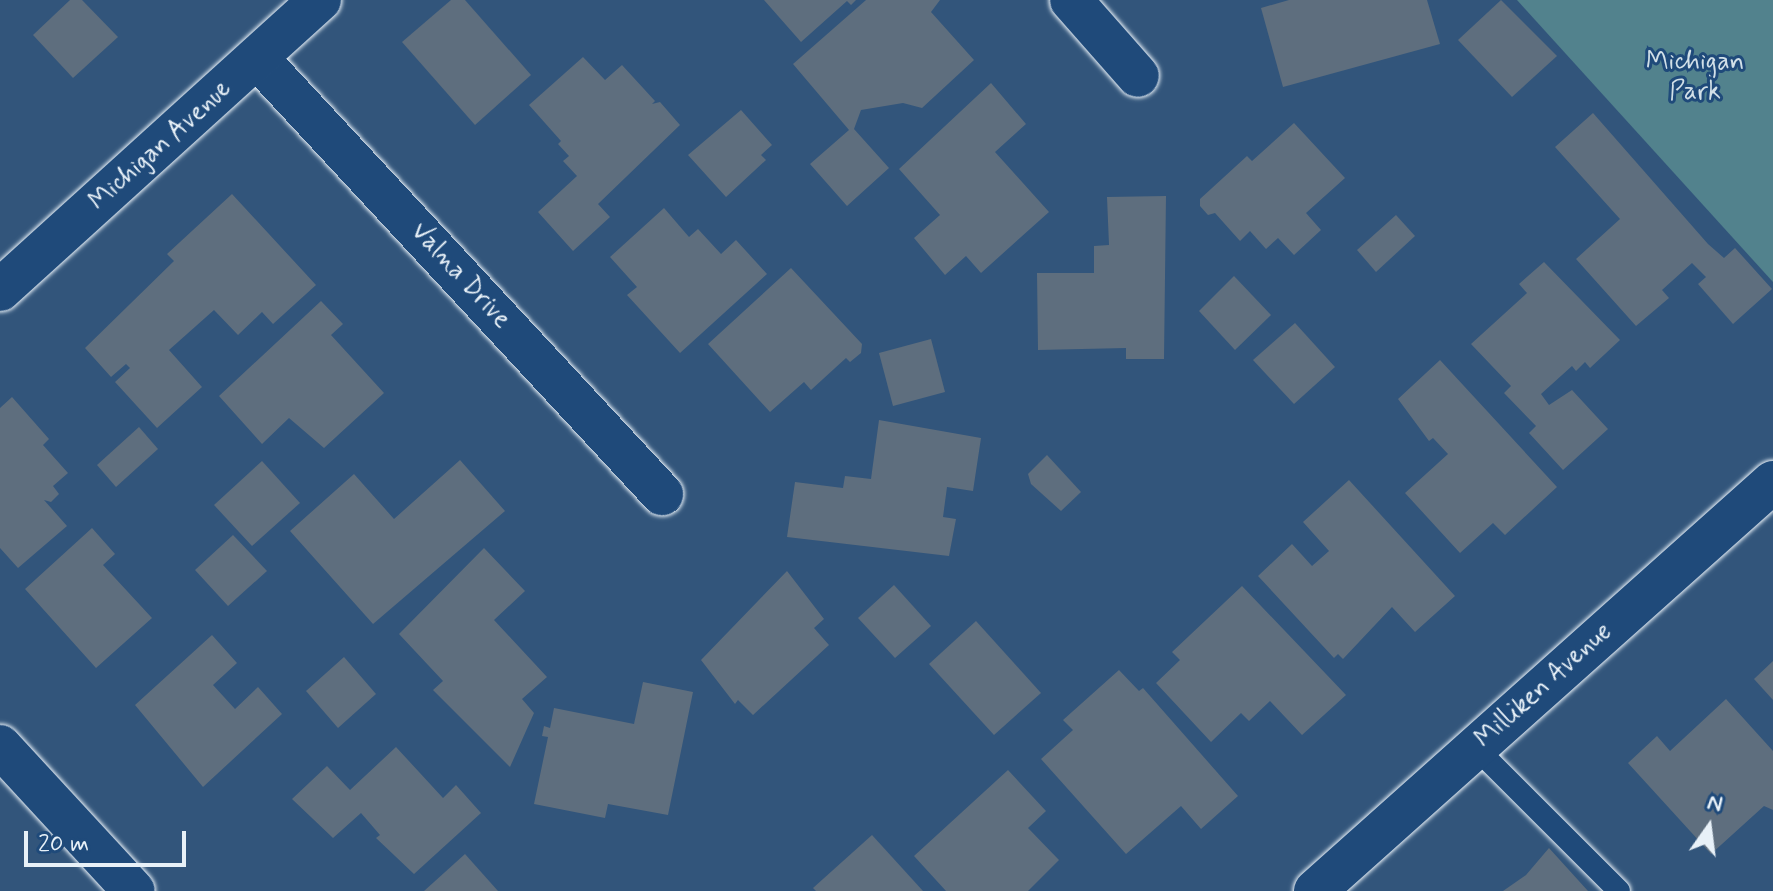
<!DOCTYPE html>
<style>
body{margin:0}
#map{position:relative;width:1773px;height:891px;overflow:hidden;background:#32557b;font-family:Mynerve,sans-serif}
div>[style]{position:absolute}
.green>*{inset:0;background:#52828d}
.building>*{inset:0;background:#5e6e7e}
.roads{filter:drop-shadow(0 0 2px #e8f1f8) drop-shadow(0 0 2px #e8f1f8)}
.service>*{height:22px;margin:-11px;padding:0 11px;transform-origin:11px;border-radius:11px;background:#1f4a7a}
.minor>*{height:42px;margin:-21px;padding:0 21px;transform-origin:21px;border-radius:21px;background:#1f4a7a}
span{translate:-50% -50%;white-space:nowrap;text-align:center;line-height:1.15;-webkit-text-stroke:6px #1f4a7a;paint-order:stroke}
.park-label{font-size:26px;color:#d2e0e8}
.street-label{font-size:26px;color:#e8f1f8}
.north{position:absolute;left:1669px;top:787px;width:80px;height:80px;-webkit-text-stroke:6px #1f4a7a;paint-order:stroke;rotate:14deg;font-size:22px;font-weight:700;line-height:32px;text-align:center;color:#e8f1f8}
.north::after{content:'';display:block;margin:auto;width:28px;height:36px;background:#e8f1f8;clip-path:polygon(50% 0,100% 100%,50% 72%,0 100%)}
.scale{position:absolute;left:24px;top:831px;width:162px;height:36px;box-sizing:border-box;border:4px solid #e8f1f8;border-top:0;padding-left:10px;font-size:24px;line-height:28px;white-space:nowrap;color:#e8f1f8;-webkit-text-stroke:6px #1f4a7a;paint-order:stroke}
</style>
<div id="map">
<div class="green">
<div style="clip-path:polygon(1517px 0,1773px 0,1773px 282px)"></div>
</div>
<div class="building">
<div style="clip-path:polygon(70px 0,82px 0,118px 37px,73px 78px,33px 35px)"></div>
<div style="clip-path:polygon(451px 0,465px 0,531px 75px,475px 125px,402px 42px)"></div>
<div style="clip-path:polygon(764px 0,856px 0,851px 5px,847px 1px,801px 42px)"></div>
<div style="clip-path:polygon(866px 0,940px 0,931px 12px,974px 60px,922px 108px,903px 103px,861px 110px,854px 129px,889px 168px,847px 206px,810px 164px,849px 130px,793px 64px)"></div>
<div style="clip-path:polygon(1289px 0,1427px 0,1440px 44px,1283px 87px,1261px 8px)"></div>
<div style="clip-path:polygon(1501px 0,1557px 56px,1512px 97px,1458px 40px)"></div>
<div style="clip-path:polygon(583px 57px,605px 80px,622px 65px,655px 101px,652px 104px,660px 102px,680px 125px,598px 204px,610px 217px,573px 251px,538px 212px,577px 176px,563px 161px,569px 156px,558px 144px,561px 141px,529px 105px)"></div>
<div style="clip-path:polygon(991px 83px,1026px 124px,995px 152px,1049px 212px,981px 273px,966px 256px,945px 275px,914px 238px,940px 215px,899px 169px)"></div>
<div style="clip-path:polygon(741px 110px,772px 145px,761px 155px,766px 160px,726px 197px,688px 155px)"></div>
<div style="clip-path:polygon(1593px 113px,1708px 244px,1724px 258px,1735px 248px,1772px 289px,1733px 324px,1698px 284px,1706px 277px,1692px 263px,1662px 290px,1669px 298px,1636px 326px,1576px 259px,1620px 219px,1555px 147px)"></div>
<div style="clip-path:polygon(1294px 123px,1345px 178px,1306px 213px,1321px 230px,1294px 255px,1278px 238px,1266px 249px,1250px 231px,1240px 241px,1215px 213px,1208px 215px,1200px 206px,1200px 199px,1247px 156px,1252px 161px)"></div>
<div style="clip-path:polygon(232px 194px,316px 285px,273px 324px,262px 312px,238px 335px,214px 310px,169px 350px,202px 387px,157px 428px,115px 382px,130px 368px,126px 364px,111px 377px,85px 348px,174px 261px,167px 254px)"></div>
<div style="clip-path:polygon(1166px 196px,1164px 359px,1126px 359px,1126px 348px,1038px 350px,1037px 273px,1094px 273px,1094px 246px,1109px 245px,1107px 197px)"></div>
<div style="clip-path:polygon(664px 208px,689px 237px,698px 229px,721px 254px,736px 240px,767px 274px,680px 353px,627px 295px,637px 287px,610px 257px)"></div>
<div style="clip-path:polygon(1396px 215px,1415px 236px,1376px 272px,1357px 250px)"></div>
<div style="clip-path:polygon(1544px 262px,1620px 340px,1590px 368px,1585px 362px,1576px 371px,1572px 366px,1541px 394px,1549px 405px,1572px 390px,1608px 429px,1563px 470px,1529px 433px,1536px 426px,1504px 393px,1511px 386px,1471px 344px,1527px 293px,1519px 284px)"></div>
<div style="clip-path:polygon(791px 268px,862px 344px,861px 353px,850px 362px,846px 358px,811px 390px,804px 382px,770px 412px,708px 344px)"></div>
<div style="clip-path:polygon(1234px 276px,1271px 315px,1235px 350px,1199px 311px)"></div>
<div style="clip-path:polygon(321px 301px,343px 324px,331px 335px,384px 393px,324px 448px,289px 418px,262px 444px,219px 396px)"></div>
<div style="clip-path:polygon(1295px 323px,1335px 367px,1294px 404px,1253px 360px)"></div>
<div style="clip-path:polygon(931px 339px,945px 392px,893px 406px,879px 353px)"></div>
<div style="clip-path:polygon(1440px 360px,1557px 487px,1505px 535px,1493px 523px,1460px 553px,1405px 493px,1448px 454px,1433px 438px,1429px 441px,1398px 399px)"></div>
<div style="clip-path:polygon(12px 397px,49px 439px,43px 445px,68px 473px,53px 486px,59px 494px,51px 502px,44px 500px,67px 526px,18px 568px,0 548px,0 408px)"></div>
<div style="clip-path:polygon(879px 420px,981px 438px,973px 491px,947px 487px,943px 517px,956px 519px,949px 556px,787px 537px,795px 482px,843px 488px,845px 476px,871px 479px)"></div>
<div style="clip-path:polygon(139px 427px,158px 449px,116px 487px,97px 465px)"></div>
<div style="clip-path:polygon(1047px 455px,1081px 492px,1061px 511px,1031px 484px,1028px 474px)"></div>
<div style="clip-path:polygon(460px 460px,505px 511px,373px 624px,290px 531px,354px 474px,394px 519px)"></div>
<div style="clip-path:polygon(262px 461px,300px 503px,252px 546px,214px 505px)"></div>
<div style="clip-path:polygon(1349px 480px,1455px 596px,1415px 632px,1392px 607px,1343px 659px,1338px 654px,1334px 658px,1258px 576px,1292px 544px,1312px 566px,1329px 551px,1303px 522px)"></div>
<div style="clip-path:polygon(92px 528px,115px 554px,103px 565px,152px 618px,96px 668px,25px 589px)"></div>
<div style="clip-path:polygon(233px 535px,267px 571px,228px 606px,195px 570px)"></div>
<div style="clip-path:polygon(484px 548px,525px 591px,494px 620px,547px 677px,522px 699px,534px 713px,510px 767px,433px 690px,443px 681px,399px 634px)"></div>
<div style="clip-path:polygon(787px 571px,824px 619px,814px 628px,829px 645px,753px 715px,738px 700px,735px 704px,701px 660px)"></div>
<div style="clip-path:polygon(894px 585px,931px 626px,895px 658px,858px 618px)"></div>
<div style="clip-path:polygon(1242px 586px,1346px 695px,1302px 735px,1270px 701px,1249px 721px,1241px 713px,1211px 742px,1156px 683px,1180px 660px,1172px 652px)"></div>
<div style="clip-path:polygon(976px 621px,1041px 693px,994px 735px,929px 664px)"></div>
<div style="clip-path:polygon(212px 635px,237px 663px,213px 685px,235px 709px,258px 687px,282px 714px,203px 787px,135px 705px)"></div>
<div style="clip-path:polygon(344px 657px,376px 694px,338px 728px,306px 691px)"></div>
<div style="clip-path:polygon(1773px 661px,1773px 700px,1754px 679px)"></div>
<div style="clip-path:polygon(1119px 670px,1139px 691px,1143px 688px,1238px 796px,1201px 829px,1181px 806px,1126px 854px,1041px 759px,1073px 730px,1063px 720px)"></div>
<div style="clip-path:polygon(643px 682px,693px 692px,668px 815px,608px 804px,605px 818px,534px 804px,548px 737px,542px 736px,544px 726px,550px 728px,554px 708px,634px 724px)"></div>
<div style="clip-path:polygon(1726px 699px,1773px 751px,1773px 810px,1764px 806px,1711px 854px,1628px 763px,1657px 736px,1670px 751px)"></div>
<div style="clip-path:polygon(396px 747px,443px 798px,456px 785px,481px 813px,414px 874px,376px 838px,380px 835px,361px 813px,333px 838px,292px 799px,327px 766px,350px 790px)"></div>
<div style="clip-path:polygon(1008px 770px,1046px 811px,1028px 828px,1059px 860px,1028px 891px,946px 891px,914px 856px)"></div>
<div style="clip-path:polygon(872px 835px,923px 891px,816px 891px,813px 888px)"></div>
<div style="clip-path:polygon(1549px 848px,1588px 891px,1503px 891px,1526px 875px)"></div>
<div style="clip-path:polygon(465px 854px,498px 891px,424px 891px)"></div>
</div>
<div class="roads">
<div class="service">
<div style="left:1476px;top:748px;width:202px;rotate:45deg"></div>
</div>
<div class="minor">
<div style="left:1071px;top:0;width:101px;rotate:48.6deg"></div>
<div style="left:258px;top:59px;width:594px;rotate:47.12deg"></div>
<div style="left:0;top:290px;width:432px;rotate:-42.2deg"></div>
<div style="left:0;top:746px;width:197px;rotate:47.3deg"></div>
<div style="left:1315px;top:891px;width:614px;rotate:-41.77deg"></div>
</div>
</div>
<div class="park-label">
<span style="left:1695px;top:78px">Michigan<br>Park</span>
</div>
<div class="street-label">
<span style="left:161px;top:146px;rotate:-42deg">Michigan Avenue</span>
<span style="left:460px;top:276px;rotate:47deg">Valna Drive</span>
<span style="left:1544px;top:686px;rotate:-42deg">Milliken Avenue</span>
</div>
<div class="north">N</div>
<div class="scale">20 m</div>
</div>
